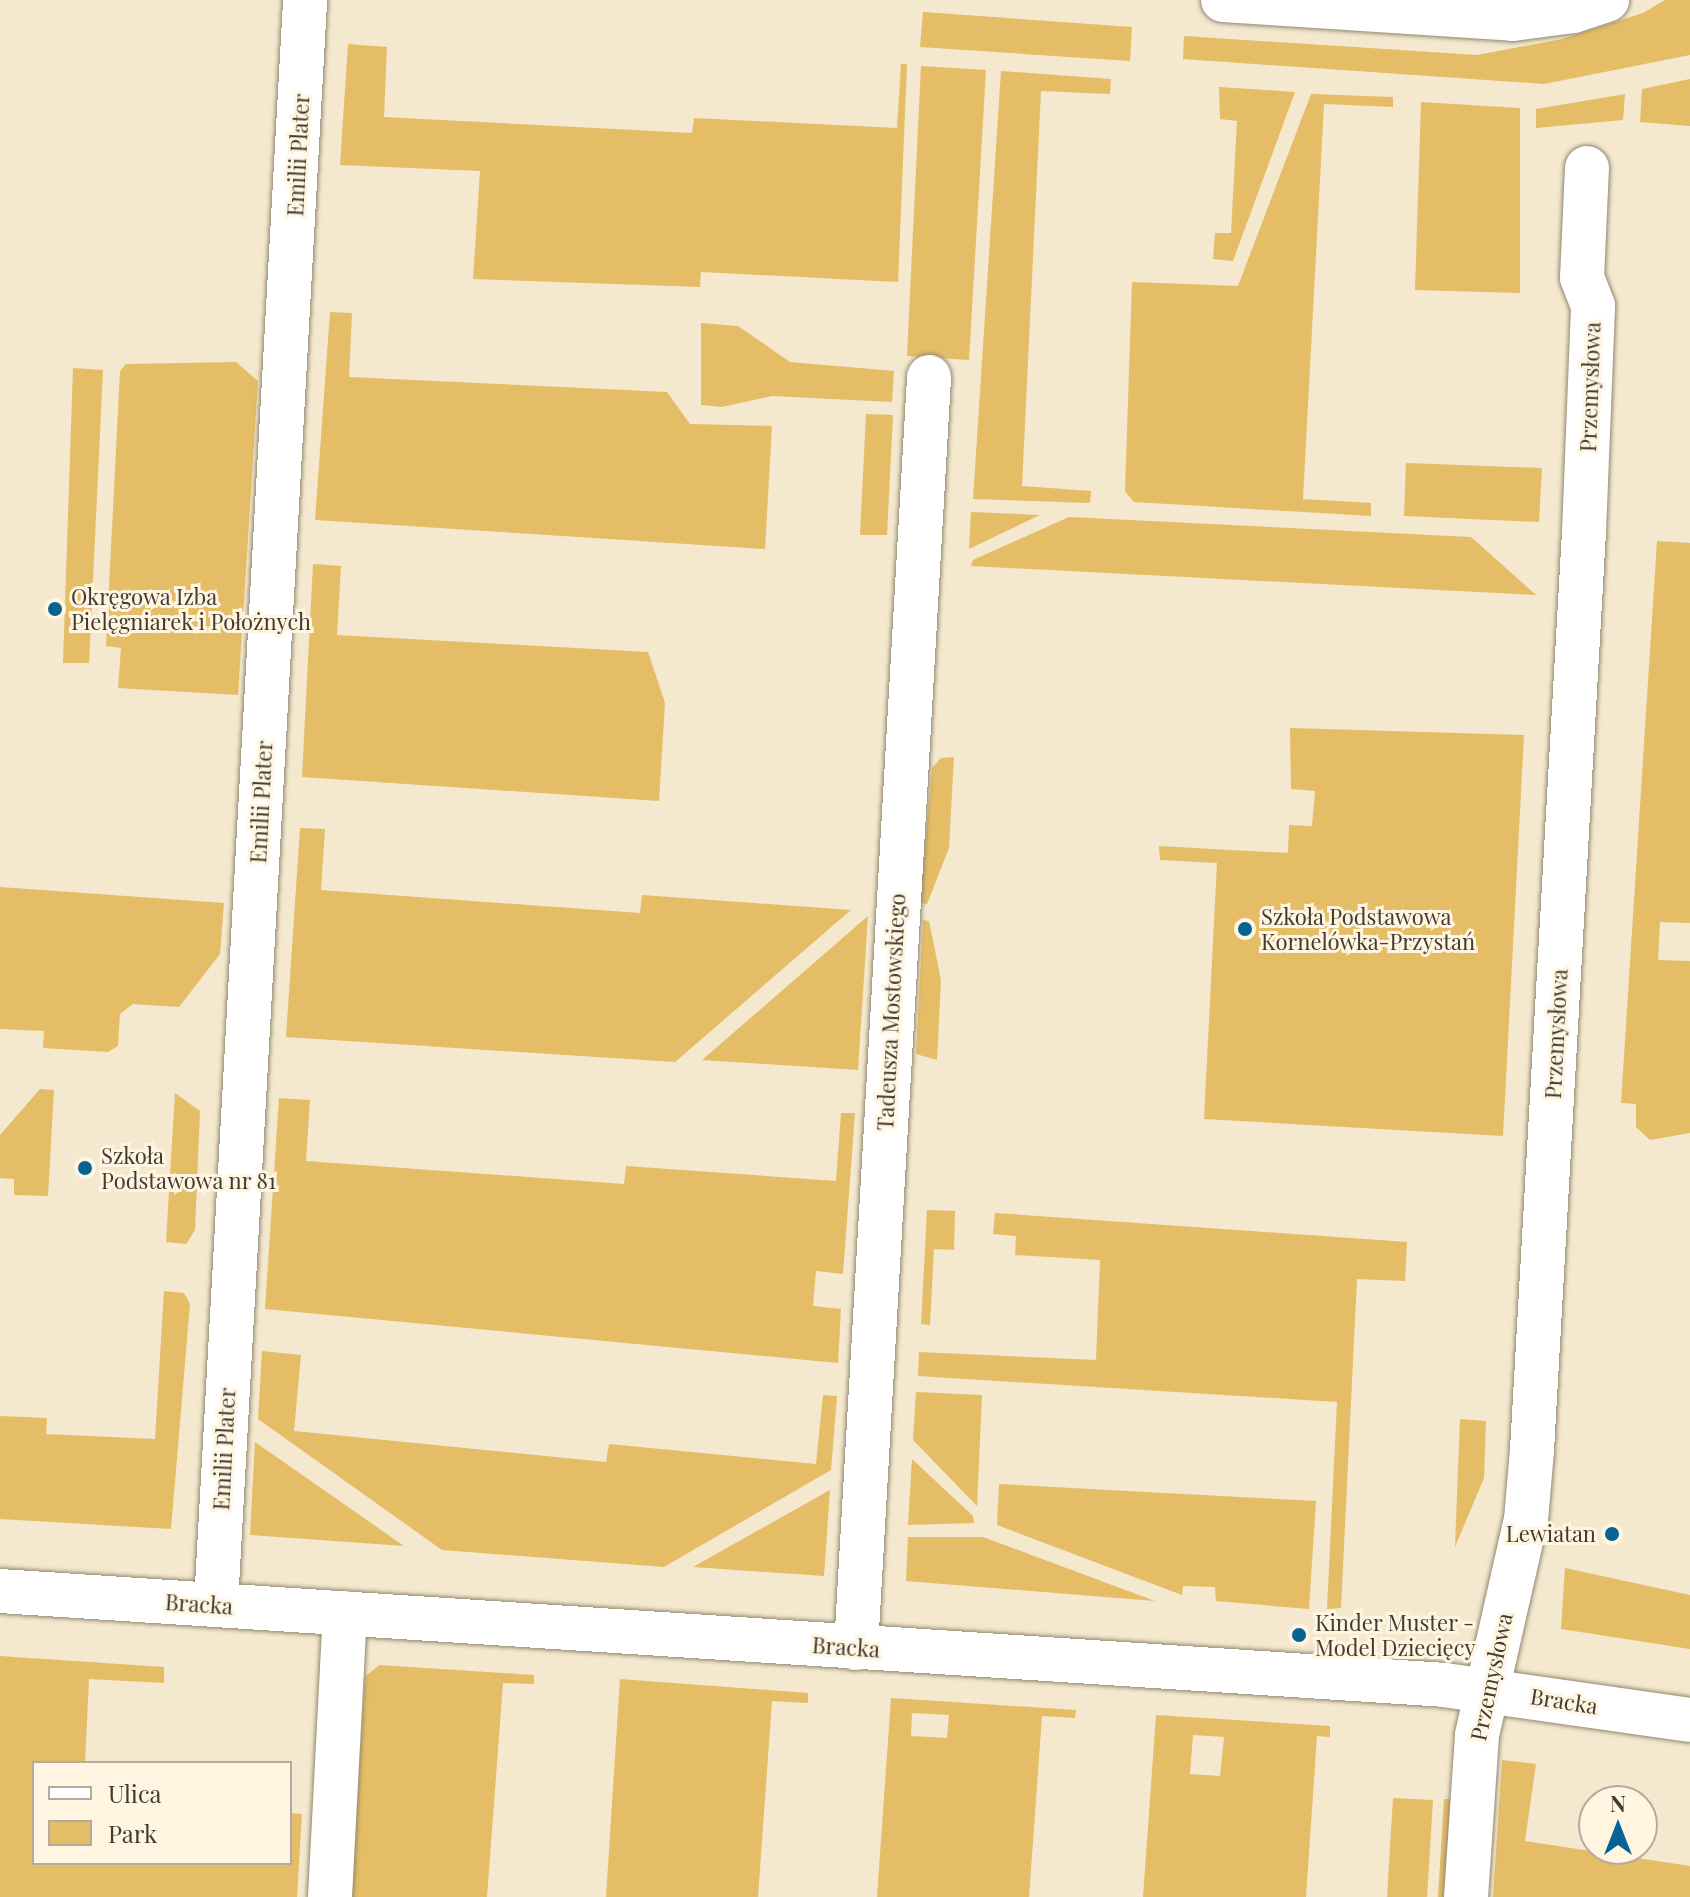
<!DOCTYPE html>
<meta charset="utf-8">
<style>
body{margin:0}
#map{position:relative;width:1690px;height:1897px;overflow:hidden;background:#f4e8ce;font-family:"Playfair Display",serif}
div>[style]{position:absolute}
.green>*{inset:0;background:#e4bd66}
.roads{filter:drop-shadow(0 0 2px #928770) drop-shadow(0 0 2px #928770)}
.minor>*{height:44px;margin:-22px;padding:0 22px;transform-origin:22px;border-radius:22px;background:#fff}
.dots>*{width:22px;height:22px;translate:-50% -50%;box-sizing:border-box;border:4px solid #fff5e1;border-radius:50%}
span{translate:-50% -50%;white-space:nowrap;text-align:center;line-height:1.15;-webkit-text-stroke:6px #fff5e1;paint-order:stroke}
.street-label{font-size:22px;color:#413c32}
.poi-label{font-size:22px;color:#413c32}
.left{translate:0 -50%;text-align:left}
.right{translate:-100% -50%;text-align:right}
.legend{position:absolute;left:32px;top:1761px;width:260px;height:104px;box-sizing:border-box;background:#fff5e1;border:2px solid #b3ab9b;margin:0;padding:10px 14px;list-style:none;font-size:24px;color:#413c32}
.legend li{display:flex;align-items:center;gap:16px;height:40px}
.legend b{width:40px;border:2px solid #b3ab9b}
.north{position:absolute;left:1578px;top:1785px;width:80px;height:80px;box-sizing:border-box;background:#fff5e1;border:2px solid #b3ab9b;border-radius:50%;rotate:0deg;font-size:22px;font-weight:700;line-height:32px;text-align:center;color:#413c32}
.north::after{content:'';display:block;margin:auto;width:28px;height:36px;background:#076393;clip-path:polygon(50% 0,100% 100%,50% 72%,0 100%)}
</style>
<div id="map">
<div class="green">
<div style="clip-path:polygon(1665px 0,1690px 0,1690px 55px,1544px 84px,1183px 59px,1184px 36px,1477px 55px,1562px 39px,1643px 13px)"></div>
<div style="clip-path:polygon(923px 12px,1132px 27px,1130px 61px,920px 47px)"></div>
<div style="clip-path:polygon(348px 44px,387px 47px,384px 117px,692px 133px,694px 118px,897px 128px,901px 64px,907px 64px,898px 282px,701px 272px,700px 287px,473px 279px,480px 171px,340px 165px)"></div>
<div style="clip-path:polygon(921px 66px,986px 70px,969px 360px,907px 356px)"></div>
<div style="clip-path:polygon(1001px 71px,1111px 79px,1110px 94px,1041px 91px,1022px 486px,1091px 491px,1090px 503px,973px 499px)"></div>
<div style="clip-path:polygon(1690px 79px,1690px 126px,1640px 122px,1642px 89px)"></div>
<div style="clip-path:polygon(1219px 87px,1295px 92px,1233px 261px,1213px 259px,1215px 233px,1231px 233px,1237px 121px,1220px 119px)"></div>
<div style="clip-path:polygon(1311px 94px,1393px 97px,1393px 107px,1324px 104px,1303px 499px,1371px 503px,1371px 516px,1134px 502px,1125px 491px,1132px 282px,1238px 286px)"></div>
<div style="clip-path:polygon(1625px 94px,1623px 120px,1536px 128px,1536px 109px)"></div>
<div style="clip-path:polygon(1421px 102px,1520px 108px,1520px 293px,1415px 290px)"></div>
<div style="clip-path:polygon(330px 312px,352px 313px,349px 377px,667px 392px,690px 424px,772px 426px,765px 549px,315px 520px)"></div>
<div style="clip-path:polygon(701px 323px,738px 326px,790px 362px,894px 371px,892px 402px,772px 396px,722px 407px,701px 405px)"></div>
<div style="clip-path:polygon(236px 362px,258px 381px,238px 695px,118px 688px,121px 648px,106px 646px,120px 371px,126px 364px)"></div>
<div style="clip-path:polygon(73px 368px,103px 370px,89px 663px,63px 663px)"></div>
<div style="clip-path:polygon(866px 414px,893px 415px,887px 535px,860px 535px)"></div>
<div style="clip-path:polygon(1406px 463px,1542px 468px,1539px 522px,1404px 516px)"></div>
<div style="clip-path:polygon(971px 512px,1040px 515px,969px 549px)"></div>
<div style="clip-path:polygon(1069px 517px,1471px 537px,1536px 595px,971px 566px,973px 560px)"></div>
<div style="clip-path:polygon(1657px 541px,1690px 543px,1690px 923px,1660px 922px,1658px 960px,1690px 961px,1690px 1133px,1650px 1140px,1636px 1127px,1636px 1104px,1621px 1103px)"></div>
<div style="clip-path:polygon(313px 564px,341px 566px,337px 635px,648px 652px,665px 703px,659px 801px,302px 777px)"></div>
<div style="clip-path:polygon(1290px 728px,1524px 735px,1503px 1136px,1204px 1119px,1217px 863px,1160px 860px,1159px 846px,1288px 853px,1289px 825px,1312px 826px,1315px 791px,1291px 789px)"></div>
<div style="clip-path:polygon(954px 757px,949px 848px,927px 904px,920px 903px,932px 768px,941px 758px)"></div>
<div style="clip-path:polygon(300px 828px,325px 829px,321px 890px,640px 913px,642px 895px,851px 910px,675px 1062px,286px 1037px)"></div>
<div style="clip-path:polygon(0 887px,224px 903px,220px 954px,179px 1007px,133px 1004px,120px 1014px,118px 1046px,108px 1052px,43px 1048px,44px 1031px,0 1029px)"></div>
<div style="clip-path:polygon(868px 916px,858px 1070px,702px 1060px)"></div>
<div style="clip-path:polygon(923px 920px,929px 921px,941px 980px,937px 1060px,916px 1054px)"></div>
<div style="clip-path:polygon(40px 1089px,54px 1090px,48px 1196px,14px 1195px,14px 1179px,0 1178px,0 1135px)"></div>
<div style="clip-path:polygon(175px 1093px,200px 1111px,195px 1230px,186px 1244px,166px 1242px)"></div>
<div style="clip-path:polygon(279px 1098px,310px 1100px,306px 1161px,624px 1184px,626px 1166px,836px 1181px,841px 1113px,855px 1113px,843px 1274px,816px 1271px,813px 1306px,841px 1309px,838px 1363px,265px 1309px)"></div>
<div style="clip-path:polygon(927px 1210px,955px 1211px,954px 1250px,934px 1249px,930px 1325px,921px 1324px)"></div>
<div style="clip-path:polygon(995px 1213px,1407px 1242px,1405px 1281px,1357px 1279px,1341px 1608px,1327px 1609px,1337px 1402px,918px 1376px,919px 1352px,1096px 1360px,1100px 1260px,1015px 1255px,1016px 1236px,993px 1234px)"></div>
<div style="clip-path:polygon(164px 1291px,184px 1293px,190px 1304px,171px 1529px,0 1519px,0 1416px,47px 1418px,46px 1434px,155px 1439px)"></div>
<div style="clip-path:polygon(262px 1351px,301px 1355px,294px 1431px,606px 1462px,609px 1444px,816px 1464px,823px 1395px,837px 1396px,831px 1470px,664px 1567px,442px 1550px,258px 1419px)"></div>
<div style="clip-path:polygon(916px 1392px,982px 1395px,977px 1506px,913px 1440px)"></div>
<div style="clip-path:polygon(1460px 1419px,1486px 1421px,1484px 1478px,1455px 1547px)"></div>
<div style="clip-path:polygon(255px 1442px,404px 1546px,250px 1535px)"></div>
<div style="clip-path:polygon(912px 1459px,973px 1516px,974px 1523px,908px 1525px)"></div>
<div style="clip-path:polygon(999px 1484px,1316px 1501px,1309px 1609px,1216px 1601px,1215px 1587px,1183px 1586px,1182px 1595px,997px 1525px)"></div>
<div style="clip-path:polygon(830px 1490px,824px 1576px,693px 1567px)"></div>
<div style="clip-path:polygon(908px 1537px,983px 1537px,1155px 1601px,906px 1581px)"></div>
<div style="clip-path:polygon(1565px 1568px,1690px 1595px,1690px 1649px,1561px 1629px)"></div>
<div style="clip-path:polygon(0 1656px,164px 1667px,164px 1683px,89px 1679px,85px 1763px,34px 1763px,34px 1863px,290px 1863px,290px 1813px,302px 1814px,297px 1897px,0 1897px)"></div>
<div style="clip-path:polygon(379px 1665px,534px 1675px,534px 1684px,503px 1683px,487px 1897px,350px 1897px,365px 1677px)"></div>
<div style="clip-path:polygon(620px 1679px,808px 1693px,808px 1703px,772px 1701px,758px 1897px,606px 1897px)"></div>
<div style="clip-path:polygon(evenodd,891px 1698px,1076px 1710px,1075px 1718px,1042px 1716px,1029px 1897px,877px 1897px,891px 1698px,912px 1713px,949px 1715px,947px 1738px,911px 1736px,912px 1713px)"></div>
<div style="clip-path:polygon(evenodd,1156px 1715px,1330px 1726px,1330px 1737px,1317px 1736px,1306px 1897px,1143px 1897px,1156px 1715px,1193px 1735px,1224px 1737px,1220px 1776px,1190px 1774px,1193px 1735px)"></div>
<div style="clip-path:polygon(1502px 1760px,1536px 1764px,1525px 1841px,1690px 1866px,1690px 1897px,1493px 1897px)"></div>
<div style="clip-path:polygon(1393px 1798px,1433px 1800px,1427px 1897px,1387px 1897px)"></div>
<div style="clip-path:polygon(1444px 1799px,1462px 1799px,1455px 1897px,1438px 1897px)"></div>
</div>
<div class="roads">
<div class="minor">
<div style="left:1223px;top:0;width:291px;rotate:3.7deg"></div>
<div style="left:1513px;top:19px;width:61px;rotate:-7.6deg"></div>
<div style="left:1573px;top:11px;width:36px;rotate:-18deg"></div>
<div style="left:0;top:1591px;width:1447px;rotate:3.72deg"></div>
<div style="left:1444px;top:1685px;width:248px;rotate:8.1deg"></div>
<div style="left:216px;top:1604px;width:1606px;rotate:-86.82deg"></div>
<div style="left:856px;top:1648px;width:1273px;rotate:-86.71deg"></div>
<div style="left:330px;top:1897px;width:284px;rotate:-87deg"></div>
<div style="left:1466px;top:1897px;width:162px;rotate:-86.1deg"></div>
<div style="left:1477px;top:1735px;width:221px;rotate:-77.2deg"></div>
<div style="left:1526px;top:1520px;width:70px;rotate:-85.1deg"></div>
<div style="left:1532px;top:1450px;width:919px;rotate:-86.76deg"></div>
<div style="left:1584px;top:532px;width:226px;rotate:-87.7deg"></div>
<div style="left:1593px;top:306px;width:30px;rotate:-111deg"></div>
<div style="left:1582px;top:278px;width:110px;rotate:-87.4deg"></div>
</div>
</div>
<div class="dots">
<div style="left:55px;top:609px;background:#076393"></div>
<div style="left:1245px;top:929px;background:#076393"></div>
<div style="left:85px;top:1168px;background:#076393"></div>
<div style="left:1612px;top:1534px;background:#076393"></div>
<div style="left:1299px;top:1635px;background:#076393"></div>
</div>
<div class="street-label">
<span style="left:298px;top:155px;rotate:-87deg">Emilii Plater</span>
<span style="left:1590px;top:387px;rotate:-88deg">Przemysłowa</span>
<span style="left:261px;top:802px;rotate:-87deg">Emilii Plater</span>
<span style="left:891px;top:1012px;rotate:-87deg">Tadeusza Mostowskiego</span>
<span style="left:1556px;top:1034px;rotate:-87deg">Przemysłowa</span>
<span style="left:224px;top:1449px;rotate:-87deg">Emilii Plater</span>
<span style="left:199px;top:1604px;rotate:4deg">Bracka</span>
<span style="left:846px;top:1647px;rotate:4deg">Bracka</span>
<span style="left:1491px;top:1677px;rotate:-78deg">Przemysłowa</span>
<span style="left:1564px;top:1701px;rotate:9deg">Bracka</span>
</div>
<div class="poi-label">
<span class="left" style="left:71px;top:609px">Okręgowa Izba<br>Pielęgniarek i Położnych</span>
<span class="left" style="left:1261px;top:929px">Szkoła Podstawowa<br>Kornelówka-Przystań</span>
<span class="left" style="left:101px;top:1168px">Szkoła<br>Podstawowa nr 81</span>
<span class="right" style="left:1596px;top:1534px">Lewiatan</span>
<span class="left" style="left:1315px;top:1635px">Kinder Muster -<br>Model Dziecięcy</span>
</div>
<ul class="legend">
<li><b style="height:10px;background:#fff"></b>Ulica</li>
<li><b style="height:22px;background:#e4bd66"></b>Park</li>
</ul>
<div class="north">N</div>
</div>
